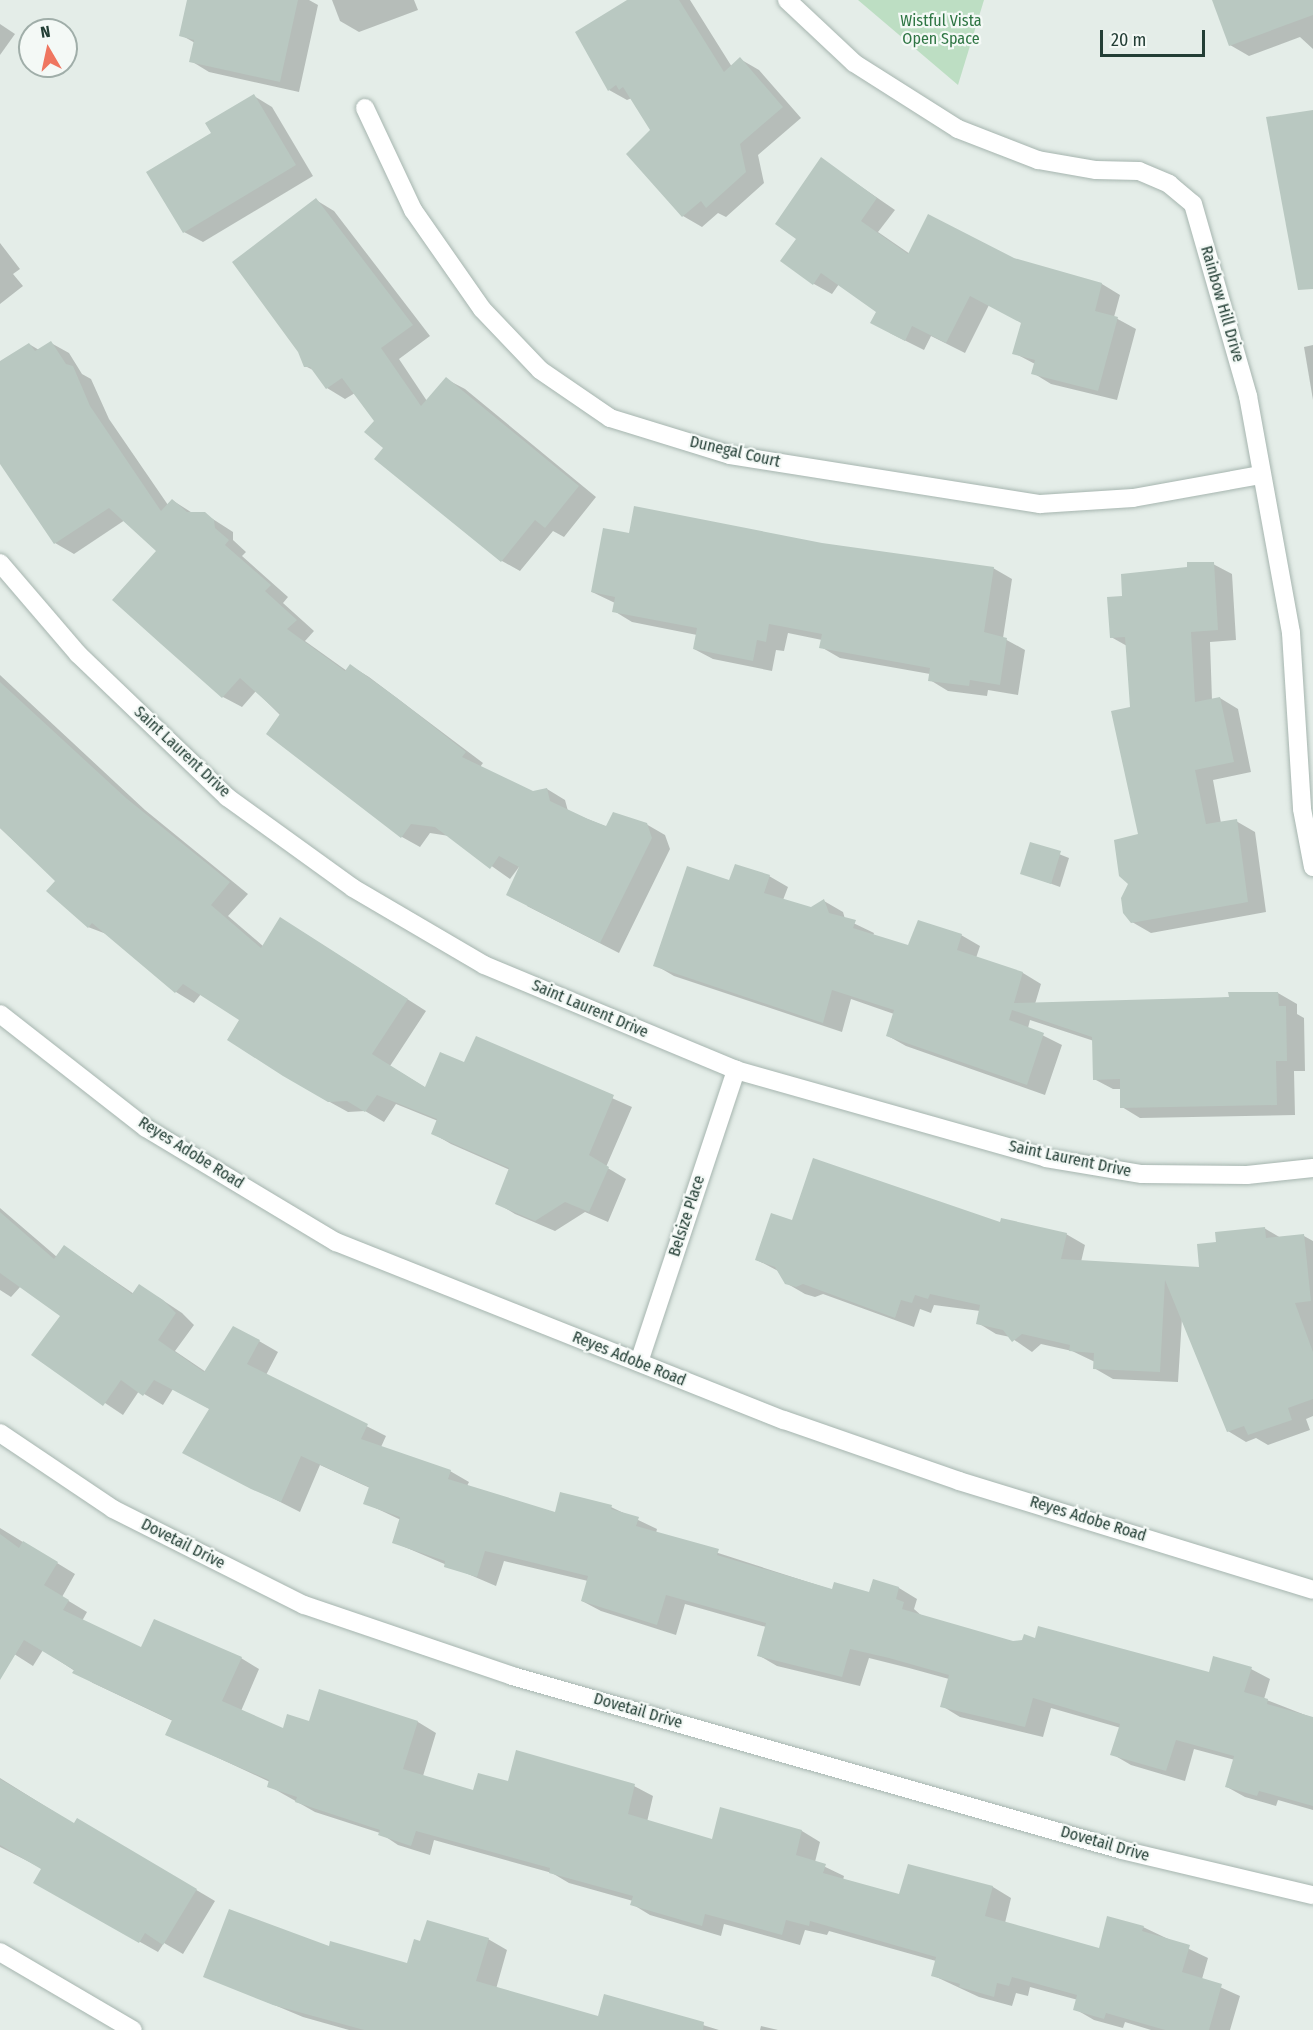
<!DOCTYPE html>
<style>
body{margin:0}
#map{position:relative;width:1313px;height:2030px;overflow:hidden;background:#e4ede8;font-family:"Fira Sans Condensed",sans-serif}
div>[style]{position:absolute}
.green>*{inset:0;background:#bddec3}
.shadow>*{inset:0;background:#0003}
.building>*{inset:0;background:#b9c8c1}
.roads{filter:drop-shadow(0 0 2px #a6b5af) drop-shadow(0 0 2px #a6b5af)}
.minor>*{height:18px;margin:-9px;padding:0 9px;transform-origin:9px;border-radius:9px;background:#fff}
span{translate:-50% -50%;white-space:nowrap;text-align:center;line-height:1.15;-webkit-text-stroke:4.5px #f4f9f6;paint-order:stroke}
.park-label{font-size:16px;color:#2e7543}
.street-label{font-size:16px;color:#233e35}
.north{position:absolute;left:18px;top:18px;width:60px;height:60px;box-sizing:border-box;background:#f4f9f6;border:2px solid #a0aea9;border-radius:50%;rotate:351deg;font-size:16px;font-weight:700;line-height:24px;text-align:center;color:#233e35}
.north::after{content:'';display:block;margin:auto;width:21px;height:27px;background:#ef7660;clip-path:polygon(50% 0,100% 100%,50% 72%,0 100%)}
.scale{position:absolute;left:1100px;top:30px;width:105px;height:27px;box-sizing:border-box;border:3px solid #233e35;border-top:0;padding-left:8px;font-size:18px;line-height:21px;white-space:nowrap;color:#233e35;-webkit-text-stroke:4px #f4f9f6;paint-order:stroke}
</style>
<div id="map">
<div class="green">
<div style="clip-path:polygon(858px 0,984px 0,958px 85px)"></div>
</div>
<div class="shadow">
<div style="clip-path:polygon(189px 0,309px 0,318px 5px,299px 92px,209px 72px,191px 61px,195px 43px,181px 35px)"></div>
<div style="clip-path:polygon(332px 0,414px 0,418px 10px,359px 32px,340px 21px)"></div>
<div style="clip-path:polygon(629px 0,690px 0,732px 67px,740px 59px,759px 70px,801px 118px,758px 155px,764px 183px,726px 217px,718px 213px,702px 227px,683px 216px,628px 154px,652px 130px,632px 98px,627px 100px,609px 90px)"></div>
<div style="clip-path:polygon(1213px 0,1313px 0,1313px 49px,1300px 37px,1249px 56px,1230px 45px)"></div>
<div style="clip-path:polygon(0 24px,15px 34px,0 55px)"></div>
<div style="clip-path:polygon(254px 96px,272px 107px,313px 176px,203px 242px,184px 232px,213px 133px)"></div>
<div style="clip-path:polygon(821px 159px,895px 210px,878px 232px,910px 254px,1014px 260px,1102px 284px,1120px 295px,1114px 317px,1136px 329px,1117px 400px,1051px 384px,1033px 373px,1035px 364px,1014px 353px,1023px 323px,989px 305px,965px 353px,931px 336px,924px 350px,890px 333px,878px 312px,839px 284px,832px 294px,814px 284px,798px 239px)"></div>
<div style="clip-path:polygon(316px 200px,334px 211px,430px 336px,399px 359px,427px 401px,446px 379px,465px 389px,596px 497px,564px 537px,553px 531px,520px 571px,502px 561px,385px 448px,376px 421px,355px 393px,345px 399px,327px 388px,315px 371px,305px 366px)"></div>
<div style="clip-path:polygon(0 243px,20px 269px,13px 274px,23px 286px,0 304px)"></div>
<div style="clip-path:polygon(51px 343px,69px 353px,82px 374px,91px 379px,109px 419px,168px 505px,172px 500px,194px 514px,205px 514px,233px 532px,233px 540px,246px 552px,242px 556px,288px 597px,283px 603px,314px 631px,305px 641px,347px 671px,351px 666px,369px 677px,483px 763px,480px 767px,533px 793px,547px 789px,565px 800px,568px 811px,607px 827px,646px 824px,665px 835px,670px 849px,619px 953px,527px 906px,522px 863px,510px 879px,449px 836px,430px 833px,420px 847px,402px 837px,256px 691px,242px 707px,223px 697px,162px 643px,158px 551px,125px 520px,74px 554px,55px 543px,0 459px,0 363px,29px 344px,39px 350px)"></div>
<div style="clip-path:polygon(1313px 345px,1313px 400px,1304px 347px)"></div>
<div style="clip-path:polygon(630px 535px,822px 545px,993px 568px,1012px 579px,1003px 638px,1025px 650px,1018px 695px,988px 690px,987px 696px,948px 691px,930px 680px,930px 674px,840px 658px,821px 647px,822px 640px,788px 633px,784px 651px,776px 650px,772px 671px,713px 659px,694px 649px,697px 635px,632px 622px,614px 611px,615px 603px,592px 592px)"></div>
<div style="clip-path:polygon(1213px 564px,1232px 574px,1236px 640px,1210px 642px,1212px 700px,1220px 698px,1238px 709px,1251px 772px,1213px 780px,1221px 823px,1236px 821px,1255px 832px,1266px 912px,1151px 933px,1132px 922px,1130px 883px,1140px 836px,1127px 646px,1111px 637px,1124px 597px)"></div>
<div style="clip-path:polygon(0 675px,145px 810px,248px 894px,228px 916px,263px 946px,299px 930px,426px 1011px,390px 1066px,426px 1088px,465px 1064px,477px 1038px,632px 1107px,606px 1167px,626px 1179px,608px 1222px,585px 1212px,555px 1231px,515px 1214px,497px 1203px,510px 1170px,451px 1144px,432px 1133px,438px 1121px,396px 1104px,384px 1122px,365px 1111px,348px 1112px,328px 1101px,241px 1020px,201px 994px,194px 1003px,176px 992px,109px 935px,88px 927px,57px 881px,0 828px)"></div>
<div style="clip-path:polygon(1031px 843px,1069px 858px,1060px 887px,1022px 873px)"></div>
<div style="clip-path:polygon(769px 876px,788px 887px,783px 900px,811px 908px,824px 901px,843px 912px,845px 919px,874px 933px,873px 936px,909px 947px,961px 935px,980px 946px,976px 958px,1023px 973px,1041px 984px,1035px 1004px,1199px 1000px,1278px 993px,1297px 1004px,1297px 1014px,1304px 1018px,1305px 1071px,1294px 1071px,1295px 1115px,1140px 1118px,1122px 1107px,1121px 1089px,1113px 1089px,1094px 1079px,1094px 1041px,1030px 1020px,1028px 1028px,1062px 1045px,1045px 1095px,906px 1046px,888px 1036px,894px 1014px,851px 999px,842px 1032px,674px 976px,655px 965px,730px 882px)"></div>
<div style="clip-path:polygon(0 1208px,57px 1257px,65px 1247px,134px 1294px,158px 1297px,182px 1313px,194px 1325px,175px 1351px,206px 1372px,259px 1341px,278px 1352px,266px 1375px,386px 1436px,381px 1447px,450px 1471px,469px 1482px,467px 1486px,556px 1513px,611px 1507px,657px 1529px,656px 1533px,833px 1590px,870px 1593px,874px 1581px,899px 1588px,917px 1599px,914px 1609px,922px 1616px,1013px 1642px,1210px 1674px,1251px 1669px,1270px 1679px,1264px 1699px,1313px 1718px,1313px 1810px,1278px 1800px,1276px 1806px,1245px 1797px,1227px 1787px,1235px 1760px,1194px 1749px,1185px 1781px,1131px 1765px,1112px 1754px,1121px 1728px,1051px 1708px,1043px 1737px,960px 1717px,942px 1706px,949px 1679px,909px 1668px,869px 1658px,860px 1686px,777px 1666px,758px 1655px,766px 1627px,685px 1604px,676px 1635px,601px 1611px,582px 1601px,588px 1581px,504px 1561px,496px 1586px,393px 1542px,401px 1520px,365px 1503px,370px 1488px,320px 1465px,300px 1512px,203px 1463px,210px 1409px,173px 1389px,163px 1405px,139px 1391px,123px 1415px,33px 1355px,62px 1316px,21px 1286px,11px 1297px,0 1290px)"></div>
<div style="clip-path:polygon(793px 1222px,1002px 1224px,1066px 1234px,1085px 1245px,1081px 1262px,1201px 1268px,1218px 1243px,1264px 1228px,1281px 1238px,1304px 1236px,1313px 1241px,1313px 1416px,1306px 1419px,1310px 1430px,1268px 1445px,1256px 1438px,1246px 1442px,1228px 1431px,1182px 1318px,1178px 1382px,1113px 1379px,1094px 1368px,1095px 1362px,1072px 1351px,1041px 1344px,1032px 1352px,1010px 1337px,996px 1334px,978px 1323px,980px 1311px,934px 1305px,931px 1313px,920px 1309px,914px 1327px,823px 1294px,815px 1297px,805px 1294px,786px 1283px,780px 1272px,757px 1260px)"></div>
<div style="clip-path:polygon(0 1528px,75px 1574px,62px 1597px,87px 1612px,82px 1621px,142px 1649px,241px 1658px,259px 1669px,241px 1711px,283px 1730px,310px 1723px,418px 1722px,436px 1733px,423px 1776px,474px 1792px,509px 1783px,634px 1786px,653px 1796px,647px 1822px,713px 1841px,802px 1831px,820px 1842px,815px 1862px,844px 1876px,843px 1880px,900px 1896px,909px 1866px,993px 1887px,1011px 1898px,1005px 1923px,1100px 1950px,1143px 1927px,1208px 1958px,1202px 1979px,1240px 1996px,1230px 2030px,1151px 2030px,1125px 2022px,1123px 2028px,1094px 2020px,1075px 2009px,1078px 2000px,1030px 1987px,1028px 1996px,1016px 1993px,1012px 2006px,979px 1997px,932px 1975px,936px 1961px,829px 1931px,827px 1935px,805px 1930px,800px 1945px,724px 1924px,721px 1936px,650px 1915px,632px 1904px,633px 1901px,569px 1883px,552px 1873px,434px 1840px,430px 1855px,398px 1845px,380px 1833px,315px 1812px,269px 1786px,270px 1782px,167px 1734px,173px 1721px,93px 1683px,43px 1650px,33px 1666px,0 1645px)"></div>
<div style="clip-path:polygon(0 1778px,80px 1828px,78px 1820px,215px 1901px,183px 1954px,164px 1943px,158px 1952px,35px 1883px,43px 1869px,0 1847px)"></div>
<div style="clip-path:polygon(488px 1939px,507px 1950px,496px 1989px,599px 2018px,605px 1995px,719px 2030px,349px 2030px,303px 2017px,205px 1976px,330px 1948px,408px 1965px)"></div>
<div style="clip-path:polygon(761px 2026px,778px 2030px,760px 2030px)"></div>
</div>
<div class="building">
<div style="clip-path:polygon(187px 0,298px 0,280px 82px,189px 62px,194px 40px,179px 36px)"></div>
<div style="clip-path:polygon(627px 0,679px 0,724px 72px,740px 57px,783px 107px,740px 144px,746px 172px,706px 208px,701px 201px,682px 217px,626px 154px,650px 130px,623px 87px,619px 90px,616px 85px,608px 91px,575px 32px)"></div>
<div style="clip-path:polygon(1212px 0,1313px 0,1313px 15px,1229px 46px)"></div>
<div style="clip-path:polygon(254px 94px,296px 165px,183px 233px,146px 172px,211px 133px,205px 123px)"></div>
<div style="clip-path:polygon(1313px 110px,1313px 289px,1298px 290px,1266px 117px)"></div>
<div style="clip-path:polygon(821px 157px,877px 198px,861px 221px,908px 254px,928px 214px,1014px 258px,1102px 283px,1095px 311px,1118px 317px,1098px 391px,1031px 374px,1035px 360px,1012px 354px,1021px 323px,970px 296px,946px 343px,912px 326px,905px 341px,870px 323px,876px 312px,821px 273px,813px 285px,780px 261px,796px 239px,775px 224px)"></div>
<div style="clip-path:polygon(316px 198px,413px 325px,381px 348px,421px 406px,446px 377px,579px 486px,545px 528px,535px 520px,501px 562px,374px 459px,383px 448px,364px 432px,374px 421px,342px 378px,326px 389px,310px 367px,304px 367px,298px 352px,232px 262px)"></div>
<div style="clip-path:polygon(51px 341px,66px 364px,73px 366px,90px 406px,161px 511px,172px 499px,187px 512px,205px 512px,214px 520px,215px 528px,229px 540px,225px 545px,271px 585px,265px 591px,297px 620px,287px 629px,345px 671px,350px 664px,397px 698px,466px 752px,462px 757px,533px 791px,547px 788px,550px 801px,588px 819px,606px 826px,613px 812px,647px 823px,652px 838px,600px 943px,506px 895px,519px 867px,499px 856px,490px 869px,435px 827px,411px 824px,401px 838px,266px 734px,280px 714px,240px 678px,222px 698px,161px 644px,112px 600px,156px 551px,109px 508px,54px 544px,0 464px,0 361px,29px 343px,35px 351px)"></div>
<div style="clip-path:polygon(634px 506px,822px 543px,994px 567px,984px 632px,1007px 638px,1000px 685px,970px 680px,969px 686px,928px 681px,930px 668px,819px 648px,822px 634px,769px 624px,766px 642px,757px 640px,753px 661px,693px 649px,697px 628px,612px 612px,615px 597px,591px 592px,603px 528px,629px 533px)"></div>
<div style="clip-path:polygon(1187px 562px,1214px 562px,1218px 630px,1191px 632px,1195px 702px,1220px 697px,1234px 762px,1195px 770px,1206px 824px,1237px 819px,1248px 902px,1131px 923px,1123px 913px,1121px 898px,1128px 884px,1119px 876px,1114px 840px,1138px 834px,1111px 711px,1130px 707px,1125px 637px,1110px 638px,1107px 597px,1122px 596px,1121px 574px,1187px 567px)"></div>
<div style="clip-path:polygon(0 682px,126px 798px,230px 882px,211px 905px,261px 948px,280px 917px,408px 999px,372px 1054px,425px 1087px,440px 1052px,464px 1062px,476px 1036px,614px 1095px,589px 1155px,609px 1167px,589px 1212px,565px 1202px,535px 1221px,495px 1204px,509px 1168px,431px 1134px,437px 1119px,377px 1095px,365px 1112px,347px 1101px,328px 1102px,283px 1076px,227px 1040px,239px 1020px,183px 984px,175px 993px,92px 923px,88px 928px,46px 891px,55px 881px,0 828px)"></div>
<div style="clip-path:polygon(1030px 842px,1061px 851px,1051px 884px,1020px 874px)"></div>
<div style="clip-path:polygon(735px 864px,770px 875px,764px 893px,811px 907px,824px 899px,829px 913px,856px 920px,853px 928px,908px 945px,918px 920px,962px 934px,957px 950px,1023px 972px,1014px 1003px,1199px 998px,1229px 997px,1228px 992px,1278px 992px,1279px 1006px,1286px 1006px,1287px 1061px,1276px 1061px,1277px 1105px,1120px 1108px,1120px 1079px,1093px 1080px,1092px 1037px,1012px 1010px,1009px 1020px,1044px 1033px,1027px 1085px,886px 1036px,894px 1010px,832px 990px,823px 1023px,653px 966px,687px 866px,729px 880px)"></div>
<div style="clip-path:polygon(813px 1158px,1000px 1222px,1001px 1218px,1067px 1233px,1061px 1259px,1199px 1267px,1197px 1244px,1216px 1242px,1215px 1232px,1265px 1227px,1266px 1238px,1304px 1234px,1311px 1301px,1295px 1303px,1313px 1352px,1313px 1399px,1288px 1408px,1292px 1420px,1248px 1435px,1244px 1426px,1227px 1432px,1165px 1280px,1160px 1372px,1093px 1369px,1094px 1353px,1069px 1351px,1070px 1345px,1022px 1334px,1012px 1342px,1003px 1330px,976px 1324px,980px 1305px,930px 1294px,928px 1299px,915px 1295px,912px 1303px,901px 1300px,895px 1318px,803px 1284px,796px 1287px,785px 1284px,775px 1267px,755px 1260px,771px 1213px,792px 1220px)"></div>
<div style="clip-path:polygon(0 1212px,54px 1259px,64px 1245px,132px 1294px,139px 1284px,163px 1300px,176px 1313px,158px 1340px,204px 1372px,233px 1326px,260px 1340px,247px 1364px,368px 1424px,361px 1439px,451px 1470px,448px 1479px,555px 1512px,560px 1492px,612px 1505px,611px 1509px,639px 1517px,636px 1526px,719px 1549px,717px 1555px,832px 1589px,834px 1582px,869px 1592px,873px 1579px,899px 1587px,896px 1599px,904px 1602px,902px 1609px,1013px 1641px,1022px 1640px,1024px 1634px,1035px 1638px,1038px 1626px,1209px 1672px,1213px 1656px,1252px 1667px,1244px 1692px,1268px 1699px,1267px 1704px,1313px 1717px,1313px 1806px,1259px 1791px,1257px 1796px,1225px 1787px,1234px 1756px,1176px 1740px,1166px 1771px,1110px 1755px,1120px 1724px,1033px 1698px,1025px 1727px,940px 1707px,949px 1675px,889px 1658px,850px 1649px,842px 1677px,757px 1656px,766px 1623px,666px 1595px,657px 1625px,581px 1601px,588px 1576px,485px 1551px,477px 1577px,444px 1567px,445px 1561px,392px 1543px,400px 1517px,363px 1504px,369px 1487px,301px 1456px,281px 1502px,251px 1489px,182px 1453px,209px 1409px,154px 1380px,143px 1396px,121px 1380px,103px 1406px,31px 1355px,60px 1316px,0 1273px)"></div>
<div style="clip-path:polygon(0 1534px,19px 1548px,23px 1541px,58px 1562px,44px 1585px,69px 1600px,63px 1610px,141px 1647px,154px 1619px,242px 1657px,222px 1701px,283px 1728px,287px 1714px,309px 1721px,319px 1689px,418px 1721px,403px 1769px,473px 1790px,478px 1773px,508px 1781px,516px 1750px,635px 1784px,628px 1814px,712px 1839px,720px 1807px,802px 1830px,796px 1855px,826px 1864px,823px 1873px,899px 1894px,908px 1864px,993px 1886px,985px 1916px,1099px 1948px,1107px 1916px,1144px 1926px,1142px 1931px,1190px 1945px,1182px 1972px,1222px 1984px,1209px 2030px,1165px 2030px,1106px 2013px,1104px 2019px,1073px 2010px,1077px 1995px,1012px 1977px,1009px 1986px,997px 1983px,994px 1997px,959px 1987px,960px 1984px,931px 1976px,936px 1957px,810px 1921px,809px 1926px,786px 1920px,782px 1935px,705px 1914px,702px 1926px,630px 1905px,633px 1896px,549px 1873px,550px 1868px,416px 1831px,411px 1846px,378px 1835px,380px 1830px,295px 1802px,297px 1797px,267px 1787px,269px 1780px,165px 1735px,172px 1720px,72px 1673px,74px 1670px,24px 1640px,0 1680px)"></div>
<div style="clip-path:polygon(0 1779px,74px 1823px,77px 1818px,197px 1889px,163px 1945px,145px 1933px,139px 1943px,33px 1883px,41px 1869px,0 1845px)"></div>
<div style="clip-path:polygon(229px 1909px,329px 1946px,330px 1941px,407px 1963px,414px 1939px,420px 1941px,427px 1920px,489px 1938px,476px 1981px,598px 2016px,604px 1994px,704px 2022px,703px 2030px,364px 2030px,273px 2005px,203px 1977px)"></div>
</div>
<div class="roads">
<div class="minor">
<div style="left:787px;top:0;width:92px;rotate:43.2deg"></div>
<div style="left:854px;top:63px;width:123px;rotate:32.4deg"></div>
<div style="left:958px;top:129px;width:86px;rotate:21.2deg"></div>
<div style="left:1038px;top:160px;width:59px;rotate:9.8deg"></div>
<div style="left:1096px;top:170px;width:43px;rotate:1.3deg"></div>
<div style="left:1139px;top:171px;width:33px;rotate:23deg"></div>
<div style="left:1169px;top:184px;width:31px;rotate:40deg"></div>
<div style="left:1193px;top:204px;width:200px;rotate:74deg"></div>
<div style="left:1248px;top:396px;width:241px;rotate:79.7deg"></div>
<div style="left:1291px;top:633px;width:176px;rotate:86.4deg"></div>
<div style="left:1302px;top:809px;width:59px;rotate:79.3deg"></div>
<div style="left:365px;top:108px;width:113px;rotate:64.8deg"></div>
<div style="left:413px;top:210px;width:121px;rotate:55.1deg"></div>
<div style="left:482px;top:309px;width:84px;rotate:46.4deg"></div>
<div style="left:540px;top:370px;width:85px;rotate:34.4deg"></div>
<div style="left:610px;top:418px;width:126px;rotate:17.1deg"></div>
<div style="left:730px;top:455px;width:314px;rotate:9deg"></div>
<div style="left:1040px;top:504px;width:93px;rotate:-3.7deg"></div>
<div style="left:1133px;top:498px;width:130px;rotate:-10.2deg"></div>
<div style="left:0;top:563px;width:120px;rotate:49.4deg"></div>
<div style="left:78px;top:654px;width:207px;rotate:43.8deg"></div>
<div style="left:227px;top:797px;width:155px;rotate:35.8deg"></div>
<div style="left:353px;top:888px;width:152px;rotate:30.4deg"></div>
<div style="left:484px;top:965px;width:273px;rotate:22.6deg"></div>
<div style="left:736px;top:1070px;width:322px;rotate:15.8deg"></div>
<div style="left:1046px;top:1158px;width:97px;rotate:9.5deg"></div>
<div style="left:1142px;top:1174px;width:105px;rotate:0.5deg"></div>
<div style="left:1247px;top:1175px;width:66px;rotate:-6.1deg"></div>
<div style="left:0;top:1014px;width:185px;rotate:38deg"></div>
<div style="left:146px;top:1128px;width:222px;rotate:31deg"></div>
<div style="left:336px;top:1242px;width:482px;rotate:21.7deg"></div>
<div style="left:784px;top:1420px;width:185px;rotate:19.2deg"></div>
<div style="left:959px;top:1481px;width:370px;rotate:17.1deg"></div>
<div style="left:639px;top:1362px;width:308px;rotate:-71.6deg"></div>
<div style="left:0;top:1433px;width:136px;rotate:33.9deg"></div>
<div style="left:113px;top:1509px;width:214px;rotate:26.7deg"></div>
<div style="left:304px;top:1605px;width:220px;rotate:18.8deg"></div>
<div style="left:512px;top:1676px;width:634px;rotate:15.92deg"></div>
<div style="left:1122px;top:1850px;width:196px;rotate:13.3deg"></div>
<div style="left:0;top:1952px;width:154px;rotate:30.4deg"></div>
</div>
</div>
<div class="park-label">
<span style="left:941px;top:30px">Wistful Vista<br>Open Space</span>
</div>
<div class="street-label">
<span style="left:1222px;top:304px;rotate:74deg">Rainbow Hill Drive</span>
<span style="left:735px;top:452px;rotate:13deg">Dunegal Court</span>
<span style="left:182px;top:752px;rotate:43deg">Saint Laurent Drive</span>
<span style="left:590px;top:1009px;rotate:23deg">Saint Laurent Drive</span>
<span style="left:191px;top:1153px;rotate:32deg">Reyes Adobe Road</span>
<span style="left:1070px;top:1159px;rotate:12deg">Saint Laurent Drive</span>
<span style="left:687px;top:1216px;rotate:-72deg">Belsize Place</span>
<span style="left:629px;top:1359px;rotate:22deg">Reyes Adobe Road</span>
<span style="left:1088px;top:1519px;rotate:17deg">Reyes Adobe Road</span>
<span style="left:183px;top:1544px;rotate:27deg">Dovetail Drive</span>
<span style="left:638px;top:1711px;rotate:16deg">Dovetail Drive</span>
<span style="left:1105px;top:1844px;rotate:16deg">Dovetail Drive</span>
</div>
<div class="north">N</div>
<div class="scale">20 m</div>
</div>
